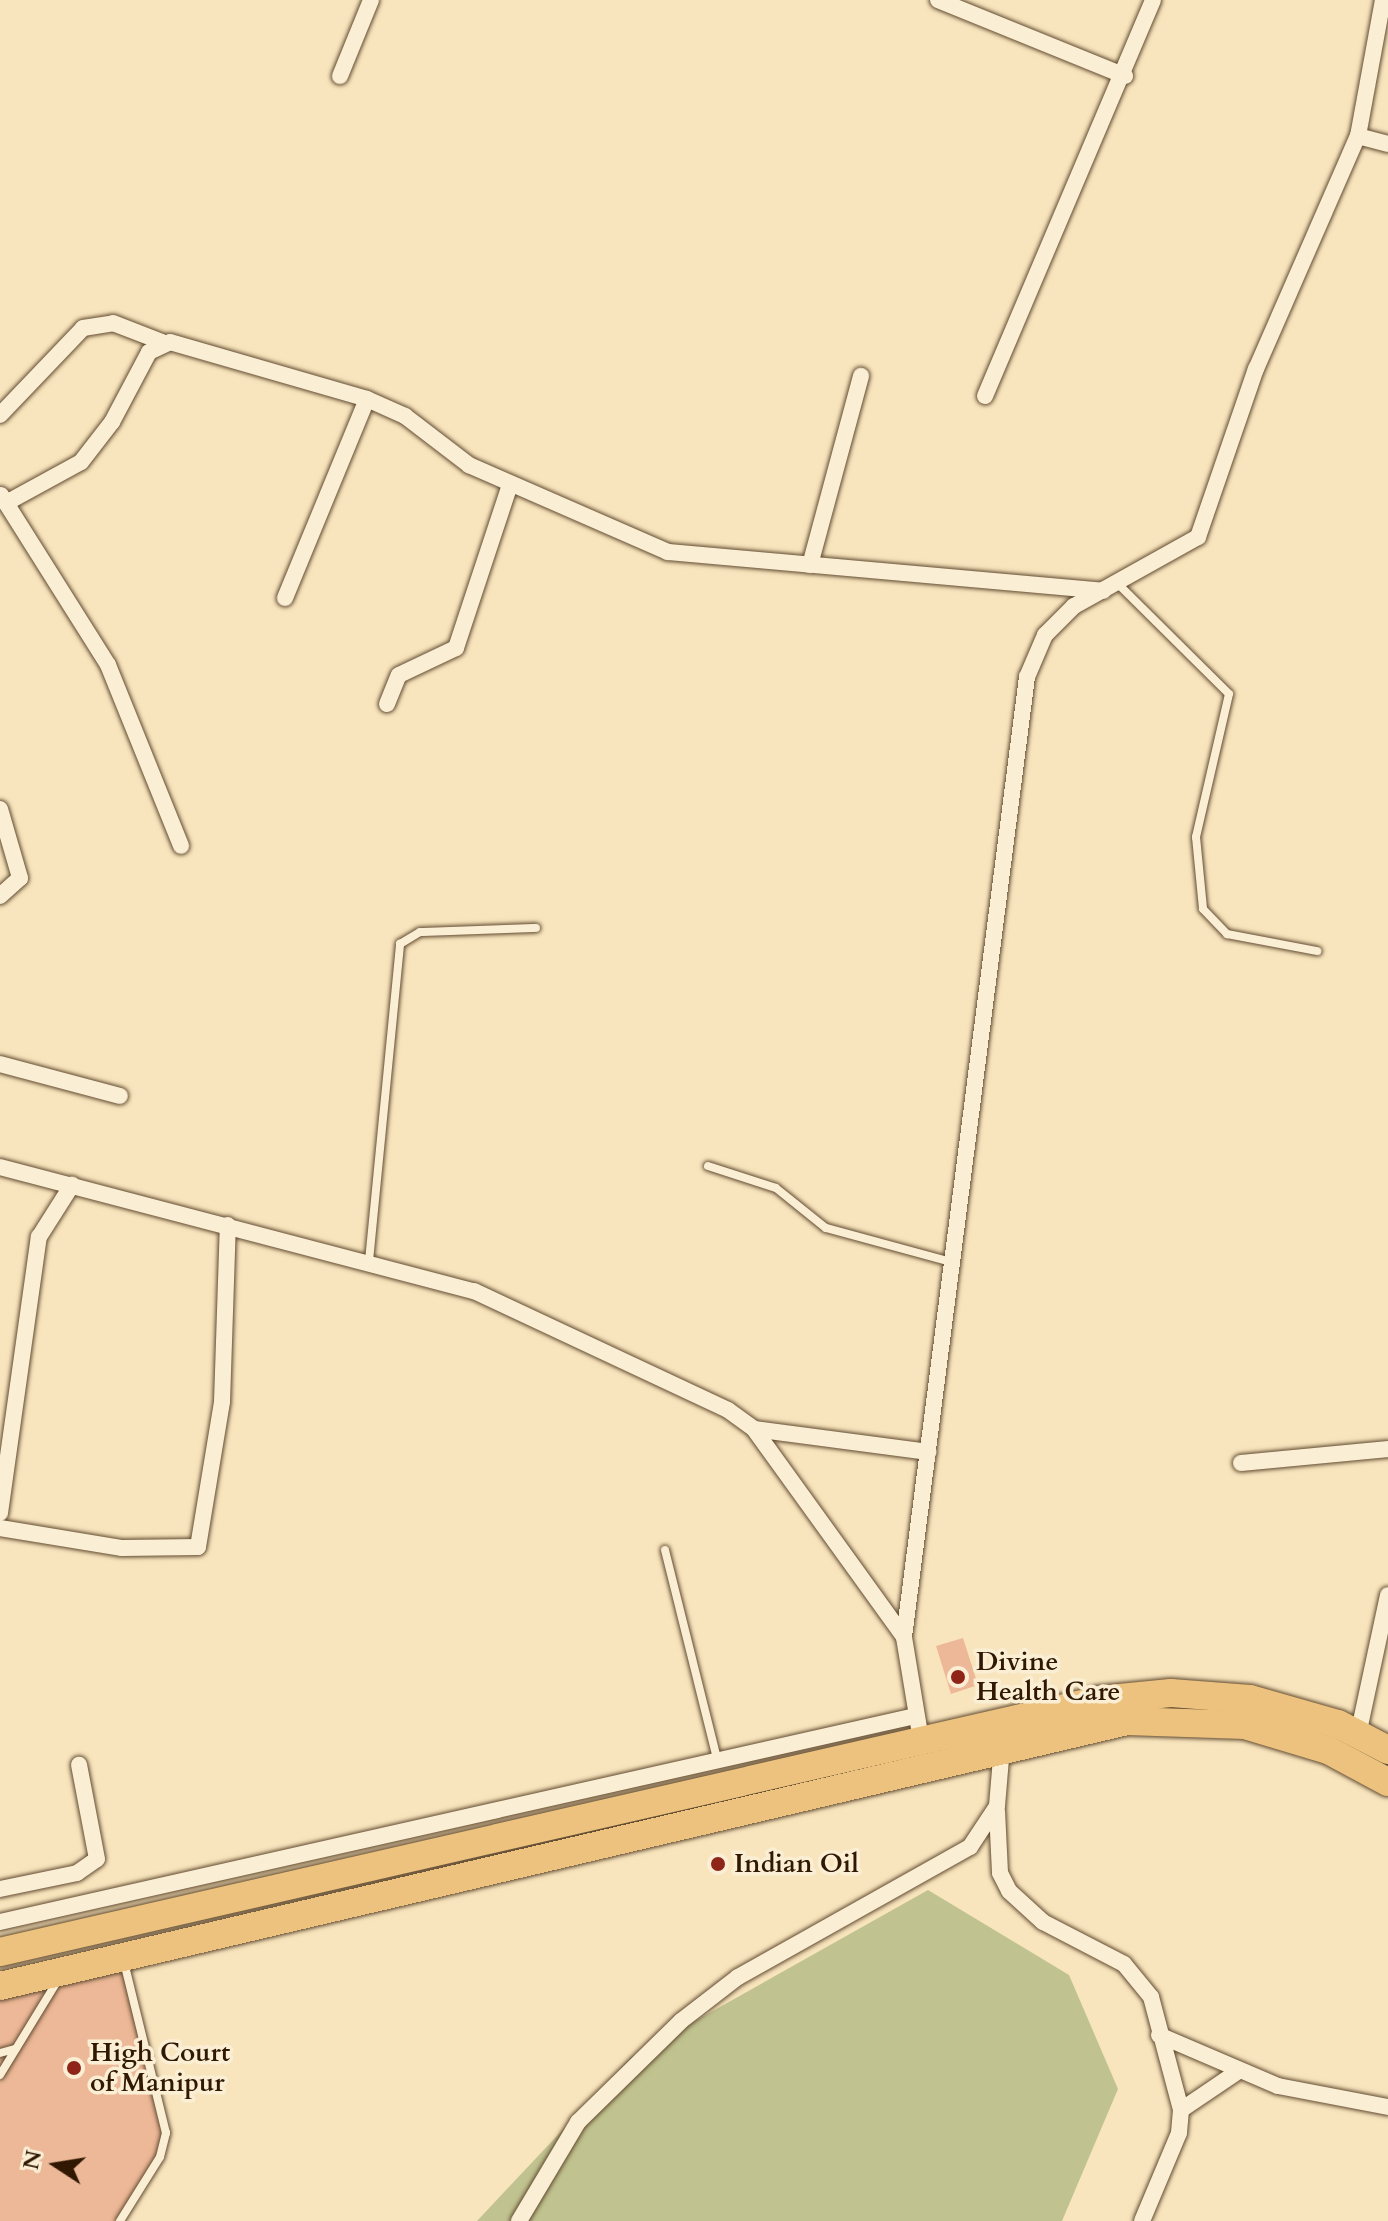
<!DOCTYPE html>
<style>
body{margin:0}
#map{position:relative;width:1388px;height:2221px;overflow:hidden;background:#f8e5bd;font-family:Cardo,serif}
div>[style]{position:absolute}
.green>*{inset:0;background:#c0c38f}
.building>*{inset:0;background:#edb897}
.roads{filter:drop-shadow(0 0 2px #624b31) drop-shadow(0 0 2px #624b31)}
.lane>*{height:8px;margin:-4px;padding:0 4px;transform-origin:4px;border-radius:4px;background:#faeed4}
.street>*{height:16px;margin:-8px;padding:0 8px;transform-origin:8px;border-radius:8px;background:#faeed4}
.highway>*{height:28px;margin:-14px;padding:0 14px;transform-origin:14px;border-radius:14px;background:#ecc27e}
.dots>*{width:22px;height:22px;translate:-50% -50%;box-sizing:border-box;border:4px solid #faeed4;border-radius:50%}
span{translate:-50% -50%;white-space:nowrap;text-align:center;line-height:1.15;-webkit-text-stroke:7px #faeed4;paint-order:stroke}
.poi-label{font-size:26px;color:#301802;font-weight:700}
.left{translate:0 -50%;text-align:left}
.north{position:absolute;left:16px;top:2125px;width:80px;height:80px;-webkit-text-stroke:6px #faeed4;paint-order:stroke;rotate:282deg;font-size:22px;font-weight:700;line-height:32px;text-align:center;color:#301802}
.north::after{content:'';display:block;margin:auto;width:28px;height:36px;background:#301802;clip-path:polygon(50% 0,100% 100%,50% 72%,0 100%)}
</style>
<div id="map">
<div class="green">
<div style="clip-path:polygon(928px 1890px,1069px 1975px,1118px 2089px,1062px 2221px,477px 2221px,631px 2057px)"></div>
</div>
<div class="building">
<div style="clip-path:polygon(963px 1638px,978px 1685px,951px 1694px,936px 1646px)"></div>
<div style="clip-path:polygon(123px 1957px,164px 2145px,119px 2221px,0 2221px,0 1991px)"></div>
</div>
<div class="roads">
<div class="lane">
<div style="left:1118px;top:584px;width:156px;rotate:44.7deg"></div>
<div style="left:1229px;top:694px;width:147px;rotate:103deg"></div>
<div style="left:1196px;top:837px;width:72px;rotate:84.4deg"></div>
<div style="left:1203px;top:909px;width:35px;rotate:46deg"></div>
<div style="left:1227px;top:934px;width:92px;rotate:10.7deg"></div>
<div style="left:708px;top:1166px;width:71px;rotate:17.9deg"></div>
<div style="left:776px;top:1188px;width:64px;rotate:38.7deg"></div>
<div style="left:826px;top:1228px;width:130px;rotate:15.2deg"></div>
<div style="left:369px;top:1261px;width:319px;rotate:-84.4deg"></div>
<div style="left:400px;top:944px;width:23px;rotate:-31deg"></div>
<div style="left:420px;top:932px;width:116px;rotate:-2deg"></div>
<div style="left:665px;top:1550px;width:215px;rotate:76deg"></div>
<div style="left:0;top:2053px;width:16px;rotate:-15deg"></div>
<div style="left:0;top:2075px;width:111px;rotate:-58.6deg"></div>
<div style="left:120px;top:2221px;width:75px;rotate:-58deg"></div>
<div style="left:160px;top:2157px;width:25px;rotate:-76deg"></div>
<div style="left:166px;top:2133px;width:176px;rotate:-103.8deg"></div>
</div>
<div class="street">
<div style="left:938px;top:0;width:202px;rotate:22.1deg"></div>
<div style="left:340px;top:76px;width:82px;rotate:-67.8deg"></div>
<div style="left:1358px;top:136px;width:31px;rotate:15deg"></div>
<div style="left:985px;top:396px;width:430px;rotate:-67deg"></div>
<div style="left:0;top:415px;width:120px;rotate:-46.3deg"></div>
<div style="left:83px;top:328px;width:30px;rotate:-9deg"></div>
<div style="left:113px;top:323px;width:53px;rotate:21.2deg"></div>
<div style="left:1px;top:495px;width:201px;rotate:57.8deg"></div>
<div style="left:108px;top:665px;width:195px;rotate:68deg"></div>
<div style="left:6px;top:503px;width:85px;rotate:-28.7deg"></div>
<div style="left:81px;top:462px;width:51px;rotate:-52.2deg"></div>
<div style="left:112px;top:422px;width:79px;rotate:-62.1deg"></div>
<div style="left:149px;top:352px;width:23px;rotate:-25deg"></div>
<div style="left:170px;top:342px;width:205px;rotate:16.1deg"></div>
<div style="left:367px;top:399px;width:42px;rotate:24.1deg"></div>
<div style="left:405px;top:416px;width:81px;rotate:37.4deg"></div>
<div style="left:469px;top:465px;width:217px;rotate:23.6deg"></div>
<div style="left:668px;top:552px;width:437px;rotate:5.1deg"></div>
<div style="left:810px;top:565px;width:196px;rotate:-74.9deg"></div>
<div style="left:285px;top:598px;width:215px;rotate:-67.6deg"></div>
<div style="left:387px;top:704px;width:31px;rotate:-68deg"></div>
<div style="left:399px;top:675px;width:63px;rotate:-25.3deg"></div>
<div style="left:456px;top:648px;width:172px;rotate:-71.7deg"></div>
<div style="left:0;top:809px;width:72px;rotate:73.8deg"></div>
<div style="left:20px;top:878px;width:27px;rotate:138deg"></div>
<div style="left:0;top:1064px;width:124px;rotate:14.9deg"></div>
<div style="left:0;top:1167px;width:490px;rotate:14.7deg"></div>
<div style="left:474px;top:1291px;width:280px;rotate:25.1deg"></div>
<div style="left:728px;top:1410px;width:32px;rotate:36deg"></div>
<div style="left:754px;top:1429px;width:256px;rotate:54.2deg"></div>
<div style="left:754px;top:1429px;width:176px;rotate:7.5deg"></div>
<div style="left:1241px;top:1463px;width:148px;rotate:-5.4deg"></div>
<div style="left:0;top:1513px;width:279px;rotate:-82deg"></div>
<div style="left:39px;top:1237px;width:62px;rotate:-57.6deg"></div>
<div style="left:0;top:1528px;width:124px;rotate:9.3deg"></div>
<div style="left:122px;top:1548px;width:76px;rotate:-0.8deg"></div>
<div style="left:198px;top:1547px;width:147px;rotate:-80.6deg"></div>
<div style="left:222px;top:1402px;width:177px;rotate:-88.1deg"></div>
<div style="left:1358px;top:1735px;width:143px;rotate:-77.9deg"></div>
<div style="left:922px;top:1746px;width:110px;rotate:-99.4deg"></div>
<div style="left:904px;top:1637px;width:968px;rotate:-82.7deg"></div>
<div style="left:1027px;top:677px;width:46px;rotate:-66.8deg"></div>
<div style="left:1045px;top:635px;width:41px;rotate:-45deg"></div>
<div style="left:1074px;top:606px;width:142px;rotate:-29.1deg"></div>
<div style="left:1198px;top:537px;width:178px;rotate:-71deg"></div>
<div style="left:1256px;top:369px;width:254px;rotate:-66.4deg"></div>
<div style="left:1358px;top:136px;width:138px;rotate:-79.6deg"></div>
<div style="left:997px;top:1811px;width:62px;rotate:87.2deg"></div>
<div style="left:1000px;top:1873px;width:20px;rotate:63deg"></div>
<div style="left:1009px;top:1891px;width:46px;rotate:42.4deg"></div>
<div style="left:1043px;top:1922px;width:91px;rotate:27.4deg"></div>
<div style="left:1124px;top:1964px;width:43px;rotate:50.7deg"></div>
<div style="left:1151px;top:1997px;width:117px;rotate:75.1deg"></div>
<div style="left:1181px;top:2110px;width:23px;rotate:95deg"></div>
<div style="left:1179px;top:2133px;width:95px;rotate:112.8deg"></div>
<div style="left:0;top:1889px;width:79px;rotate:-11.7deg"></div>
<div style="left:77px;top:1873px;width:24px;rotate:-35deg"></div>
<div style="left:97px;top:1859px;width:96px;rotate:-100.8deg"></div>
<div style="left:0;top:1922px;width:938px;rotate:-12.69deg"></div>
<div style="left:1159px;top:2035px;width:129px;rotate:23.2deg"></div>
<div style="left:1278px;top:2086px;width:112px;rotate:10.8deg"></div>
<div style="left:1181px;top:2110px;width:68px;rotate:-34.2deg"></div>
<div style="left:519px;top:2221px;width:115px;rotate:-59.2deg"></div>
<div style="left:578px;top:2122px;width:144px;rotate:-44.4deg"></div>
<div style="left:681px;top:2021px;width:72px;rotate:-37.7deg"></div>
<div style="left:738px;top:1977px;width:266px;rotate:-29.3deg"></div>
<div style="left:970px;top:1847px;width:49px;rotate:-56.6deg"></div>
<div style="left:997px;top:1806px;width:60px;rotate:-85.2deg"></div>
</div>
<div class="highway">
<div style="left:0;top:1952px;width:1128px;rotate:-12.91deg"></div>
<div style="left:1099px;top:1700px;width:72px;rotate:-5.6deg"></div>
<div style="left:1171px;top:1693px;width:79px;rotate:4.3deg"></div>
<div style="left:1250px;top:1699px;width:91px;rotate:15.9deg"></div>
<div style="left:1338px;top:1724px;width:56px;rotate:27.5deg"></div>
<div style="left:0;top:1986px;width:1158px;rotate:-13.23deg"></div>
<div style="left:1127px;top:1721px;width:118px;rotate:1.9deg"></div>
<div style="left:1245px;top:1725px;width:87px;rotate:16.8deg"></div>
<div style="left:1328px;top:1750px;width:68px;rotate:28.1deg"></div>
</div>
</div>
<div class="dots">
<div style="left:958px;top:1677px;background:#8f2418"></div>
<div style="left:718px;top:1864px;background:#8f2418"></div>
<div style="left:74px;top:2068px;background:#8f2418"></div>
</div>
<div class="poi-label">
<span class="left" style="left:976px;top:1677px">Divine<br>Health Care</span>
<span class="left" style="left:734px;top:1864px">Indian Oil</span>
<span class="left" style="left:90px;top:2068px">High Court<br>of Manipur</span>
</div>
<div class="north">N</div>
</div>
